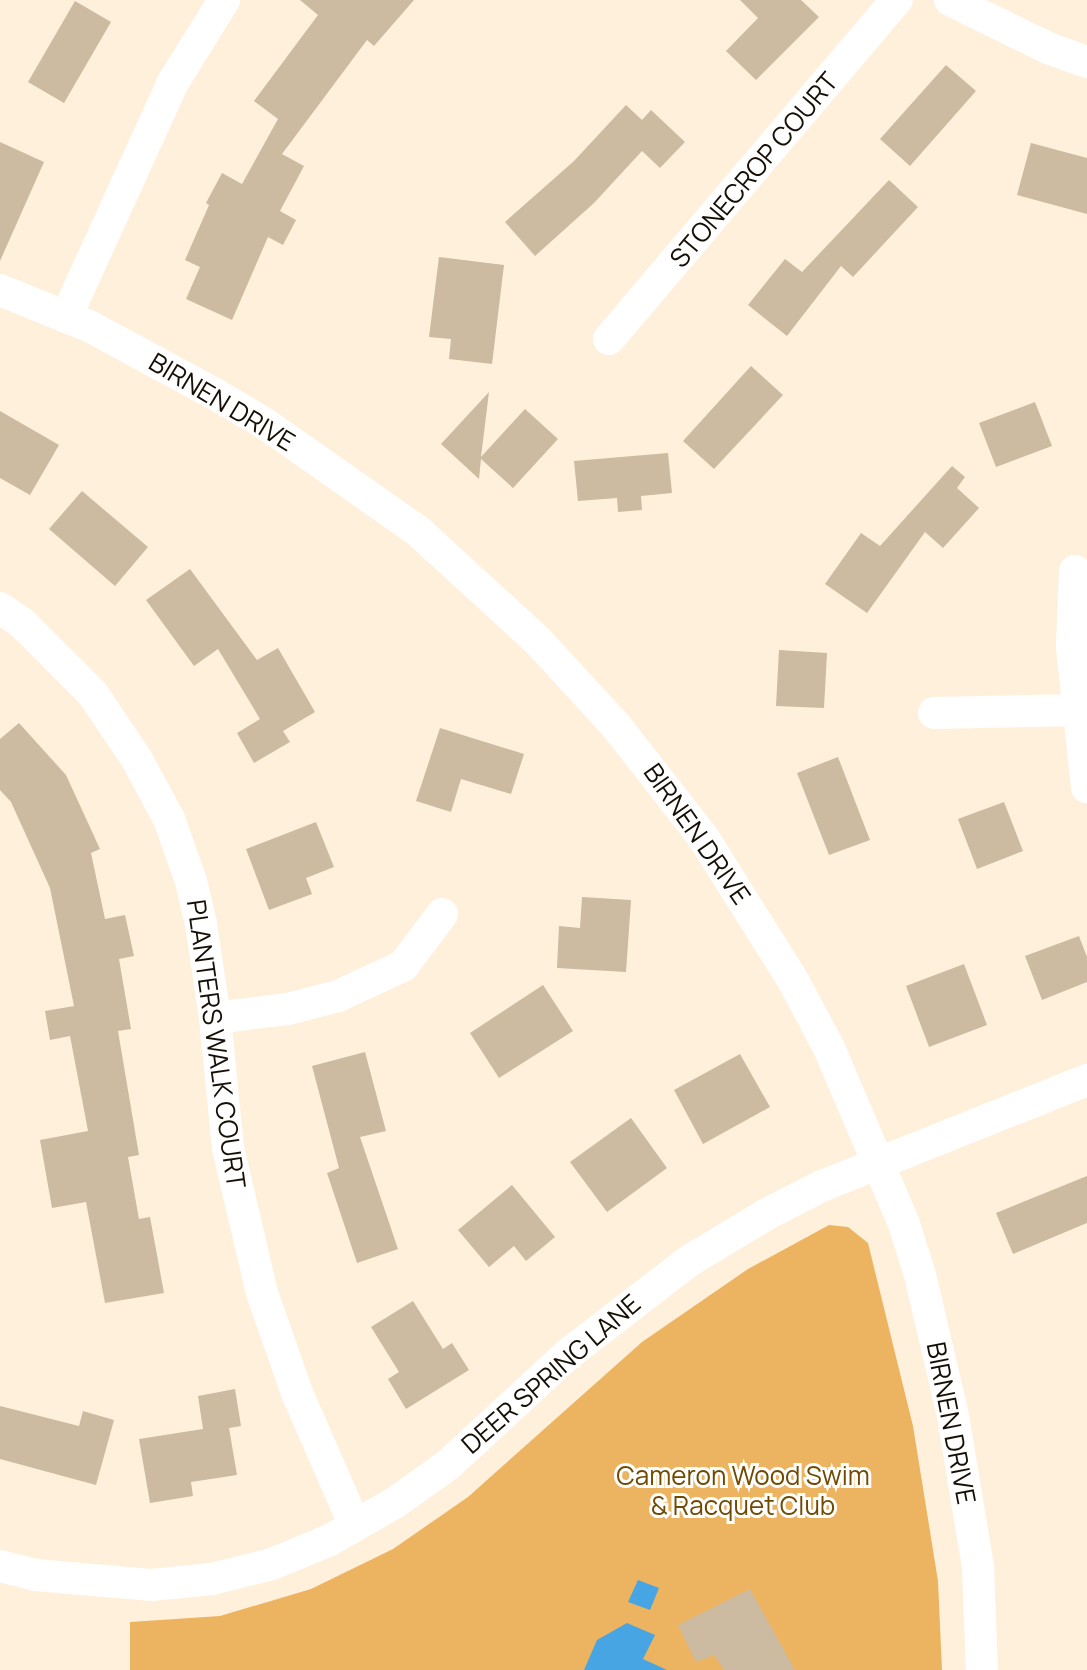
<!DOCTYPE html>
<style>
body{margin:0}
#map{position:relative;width:1087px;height:1670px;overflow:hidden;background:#fff0dc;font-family:Manrope,sans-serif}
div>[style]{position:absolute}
.green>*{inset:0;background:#ecb461}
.water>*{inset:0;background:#46a5e2}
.building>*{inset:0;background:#ccbaa1}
.street>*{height:32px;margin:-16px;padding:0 16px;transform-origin:16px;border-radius:16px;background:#fff}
span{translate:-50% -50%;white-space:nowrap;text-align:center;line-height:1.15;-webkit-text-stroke:6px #fff;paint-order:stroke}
.street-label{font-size:26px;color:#150f06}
.park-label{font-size:26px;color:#704a00}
</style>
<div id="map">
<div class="green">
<div style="clip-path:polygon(829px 1225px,848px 1227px,868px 1243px,913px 1426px,938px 1581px,942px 1670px,130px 1670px,130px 1622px,220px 1616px,311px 1589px,393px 1549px,468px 1497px,642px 1342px,748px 1269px)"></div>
</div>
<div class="water">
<div style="clip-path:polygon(638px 1580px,659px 1588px,650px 1610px,628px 1602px)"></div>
<div style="clip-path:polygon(627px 1623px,655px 1635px,643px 1659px,667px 1670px,584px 1670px,597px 1640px)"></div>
</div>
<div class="building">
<div style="clip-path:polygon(300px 0,414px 0,374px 46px,367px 40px,282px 154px,304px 166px,280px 211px,296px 220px,283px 245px,268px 237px,232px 320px,186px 299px,200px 267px,185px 260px,209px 205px,206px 203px,222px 173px,242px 184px,278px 119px,254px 101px,318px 15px)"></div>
<div style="clip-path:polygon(740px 0,801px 0,819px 17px,756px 80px,726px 51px,758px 18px)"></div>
<div style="clip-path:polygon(75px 1px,111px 22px,64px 103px,28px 82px)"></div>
<div style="clip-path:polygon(946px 65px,976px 91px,910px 166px,880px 139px)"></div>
<div style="clip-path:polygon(626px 105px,642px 120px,651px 110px,685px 142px,660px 168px,642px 151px,594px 203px,535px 256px,505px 222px,574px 161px)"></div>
<div style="clip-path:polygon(0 142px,44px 162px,0 261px)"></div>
<div style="clip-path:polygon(1031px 143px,1087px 158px,1087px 214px,1017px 195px)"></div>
<div style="clip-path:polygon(889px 180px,918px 207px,853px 277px,841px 266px,787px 336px,748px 305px,785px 259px,802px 272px)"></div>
<div style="clip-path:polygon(439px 257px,504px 265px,492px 364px,449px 359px,451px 339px,429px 337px)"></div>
<div style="clip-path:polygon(751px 366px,783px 395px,714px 469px,683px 441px)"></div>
<div style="clip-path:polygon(489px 392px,481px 457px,525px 409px,558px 439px,513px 488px,481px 459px,479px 479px,441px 444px)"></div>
<div style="clip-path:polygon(1035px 402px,1052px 446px,996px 467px,979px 423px)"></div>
<div style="clip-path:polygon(0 411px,59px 445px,30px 495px,0 478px)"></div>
<div style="clip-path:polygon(668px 453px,672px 493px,641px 496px,642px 510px,618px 512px,617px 498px,578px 501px,574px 461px)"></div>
<div style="clip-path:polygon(952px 466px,965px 477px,957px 488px,979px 508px,943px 548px,925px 532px,867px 613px,825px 584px,861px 533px,880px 546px)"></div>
<div style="clip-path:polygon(82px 491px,148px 547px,115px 586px,49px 529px)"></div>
<div style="clip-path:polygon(190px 569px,257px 660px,278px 648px,315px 712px,283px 731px,290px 742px,254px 763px,237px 733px,260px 719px,218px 649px,194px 666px,146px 600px)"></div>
<div style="clip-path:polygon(779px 650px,827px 653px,824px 708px,776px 706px)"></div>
<div style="clip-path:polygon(19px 723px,66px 775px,100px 849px,91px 853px,105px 919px,125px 915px,134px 956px,119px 959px,131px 1029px,118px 1031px,139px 1155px,128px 1157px,139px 1219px,150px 1217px,164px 1293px,105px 1303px,86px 1202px,52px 1208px,40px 1140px,88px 1131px,70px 1036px,50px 1040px,45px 1011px,74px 1006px,50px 888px,11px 802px,0 790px,0 739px)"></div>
<div style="clip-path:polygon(440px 728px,524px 754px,511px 794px,461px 779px,451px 812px,416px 801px)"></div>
<div style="clip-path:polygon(838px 757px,870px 840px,829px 855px,797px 773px)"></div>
<div style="clip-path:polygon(1004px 802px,1023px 851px,977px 869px,958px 819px)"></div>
<div style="clip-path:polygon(316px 822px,334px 867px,306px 878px,312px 894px,269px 910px,246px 849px)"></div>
<div style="clip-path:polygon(582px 897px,631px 900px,626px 972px,557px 968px,559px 926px,580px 928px)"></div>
<div style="clip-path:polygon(1079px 936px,1087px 957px,1087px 982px,1042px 1000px,1025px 956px)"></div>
<div style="clip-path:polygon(964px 964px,987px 1025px,929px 1047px,906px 986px)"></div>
<div style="clip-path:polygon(543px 985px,573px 1031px,499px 1078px,470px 1033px)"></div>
<div style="clip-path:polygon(365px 1052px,386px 1131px,360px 1137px,398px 1249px,357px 1263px,327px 1173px,339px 1168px,312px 1066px)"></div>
<div style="clip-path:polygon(740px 1054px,770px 1107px,703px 1144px,674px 1090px)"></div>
<div style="clip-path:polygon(631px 1118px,667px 1168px,607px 1212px,570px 1162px)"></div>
<div style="clip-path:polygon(1087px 1176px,1087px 1223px,1013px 1254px,996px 1213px)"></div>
<div style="clip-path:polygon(512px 1185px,555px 1237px,526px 1261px,514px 1246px,489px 1267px,458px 1230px)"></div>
<div style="clip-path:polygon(413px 1301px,443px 1349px,452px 1343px,469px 1370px,406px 1409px,388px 1379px,399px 1372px,371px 1327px)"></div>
<div style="clip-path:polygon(235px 1389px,241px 1426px,229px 1428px,237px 1475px,191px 1482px,193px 1496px,150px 1503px,139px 1439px,203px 1429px,198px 1396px)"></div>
<div style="clip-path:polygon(0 1406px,79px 1426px,83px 1411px,114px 1420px,96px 1485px,0 1459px)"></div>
<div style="clip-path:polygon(750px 1589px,795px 1670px,724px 1670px,714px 1655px,696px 1662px,678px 1625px)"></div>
</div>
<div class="street">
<div style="left:950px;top:0;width:109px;rotate:26.1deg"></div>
<div style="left:1048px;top:48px;width:41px;rotate:19.7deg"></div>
<div style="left:0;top:290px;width:98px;rotate:22.1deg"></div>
<div style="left:91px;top:327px;width:141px;rotate:28.4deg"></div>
<div style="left:215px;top:394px;width:61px;rotate:30.8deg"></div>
<div style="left:267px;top:425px;width:186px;rotate:35.1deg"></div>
<div style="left:419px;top:532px;width:161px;rotate:42.5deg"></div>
<div style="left:538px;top:641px;width:117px;rotate:47.4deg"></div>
<div style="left:617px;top:727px;width:140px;rotate:52deg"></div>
<div style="left:703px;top:837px;width:171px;rotate:57.9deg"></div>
<div style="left:794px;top:982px;width:75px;rotate:62.1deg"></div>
<div style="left:829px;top:1048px;width:191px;rotate:66.9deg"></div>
<div style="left:904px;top:1224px;width:53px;rotate:72.6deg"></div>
<div style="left:920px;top:1275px;width:145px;rotate:76.8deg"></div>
<div style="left:953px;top:1416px;width:153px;rotate:80.6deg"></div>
<div style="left:978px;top:1567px;width:103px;rotate:87.8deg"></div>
<div style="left:66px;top:317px;width:256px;rotate:-65.5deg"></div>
<div style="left:172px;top:84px;width:99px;rotate:-58.2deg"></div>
<div style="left:609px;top:339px;width:445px;rotate:-49.7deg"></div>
<div style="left:1075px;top:571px;width:76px;rotate:92.3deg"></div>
<div style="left:1072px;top:647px;width:141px;rotate:83.9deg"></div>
<div style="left:0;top:608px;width:25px;rotate:34deg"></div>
<div style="left:21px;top:622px;width:102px;rotate:45deg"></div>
<div style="left:93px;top:694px;width:77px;rotate:56.1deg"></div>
<div style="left:136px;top:758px;width:69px;rotate:61.6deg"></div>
<div style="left:169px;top:819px;width:66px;rotate:70.5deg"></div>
<div style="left:191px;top:881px;width:44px;rotate:76.9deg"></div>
<div style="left:201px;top:924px;width:95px;rotate:81.5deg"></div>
<div style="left:215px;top:1018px;width:131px;rotate:84.3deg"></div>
<div style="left:228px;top:1148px;width:149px;rotate:76.8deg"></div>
<div style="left:262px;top:1293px;width:106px;rotate:70.7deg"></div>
<div style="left:297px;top:1393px;width:145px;rotate:66.4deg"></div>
<div style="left:934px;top:713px;width:143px;rotate:-1.2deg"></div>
<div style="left:215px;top:1018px;width:74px;rotate:-7deg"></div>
<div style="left:288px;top:1009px;width:52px;rotate:-14.6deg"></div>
<div style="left:338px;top:996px;width:72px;rotate:-24.8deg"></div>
<div style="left:403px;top:966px;width:65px;rotate:-53.1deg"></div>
<div style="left:0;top:1566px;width:36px;rotate:14deg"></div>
<div style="left:35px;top:1575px;width:116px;rotate:4.9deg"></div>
<div style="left:151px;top:1585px;width:61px;rotate:-5.6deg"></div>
<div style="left:212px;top:1579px;width:62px;rotate:-14deg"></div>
<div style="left:272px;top:1564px;width:63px;rotate:-22.5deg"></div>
<div style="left:330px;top:1540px;width:76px;rotate:-29.9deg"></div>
<div style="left:396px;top:1502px;width:65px;rotate:-35.6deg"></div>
<div style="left:449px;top:1464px;width:161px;rotate:-42.7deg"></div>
<div style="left:567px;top:1355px;width:154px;rotate:-37.6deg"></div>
<div style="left:689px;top:1261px;width:91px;rotate:-31.1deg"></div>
<div style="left:767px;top:1214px;width:62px;rotate:-27deg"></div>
<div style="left:822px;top:1186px;width:285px;rotate:-21.8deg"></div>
</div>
<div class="street-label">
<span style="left:754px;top:170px;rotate:-50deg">STONECROP COURT</span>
<span style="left:222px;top:402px;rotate:31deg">BIRNEN DRIVE</span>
<span style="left:697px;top:834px;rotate:55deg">BIRNEN DRIVE</span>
<span style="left:216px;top:1044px;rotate:82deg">PLANTERS WALK COURT</span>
<span style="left:551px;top:1374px;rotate:-41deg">DEER SPRING LANE</span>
<span style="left:951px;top:1423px;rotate:79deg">BIRNEN DRIVE</span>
</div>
<div class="park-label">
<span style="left:743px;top:1491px">Cameron Wood Swim<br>&amp; Racquet Club</span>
</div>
</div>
